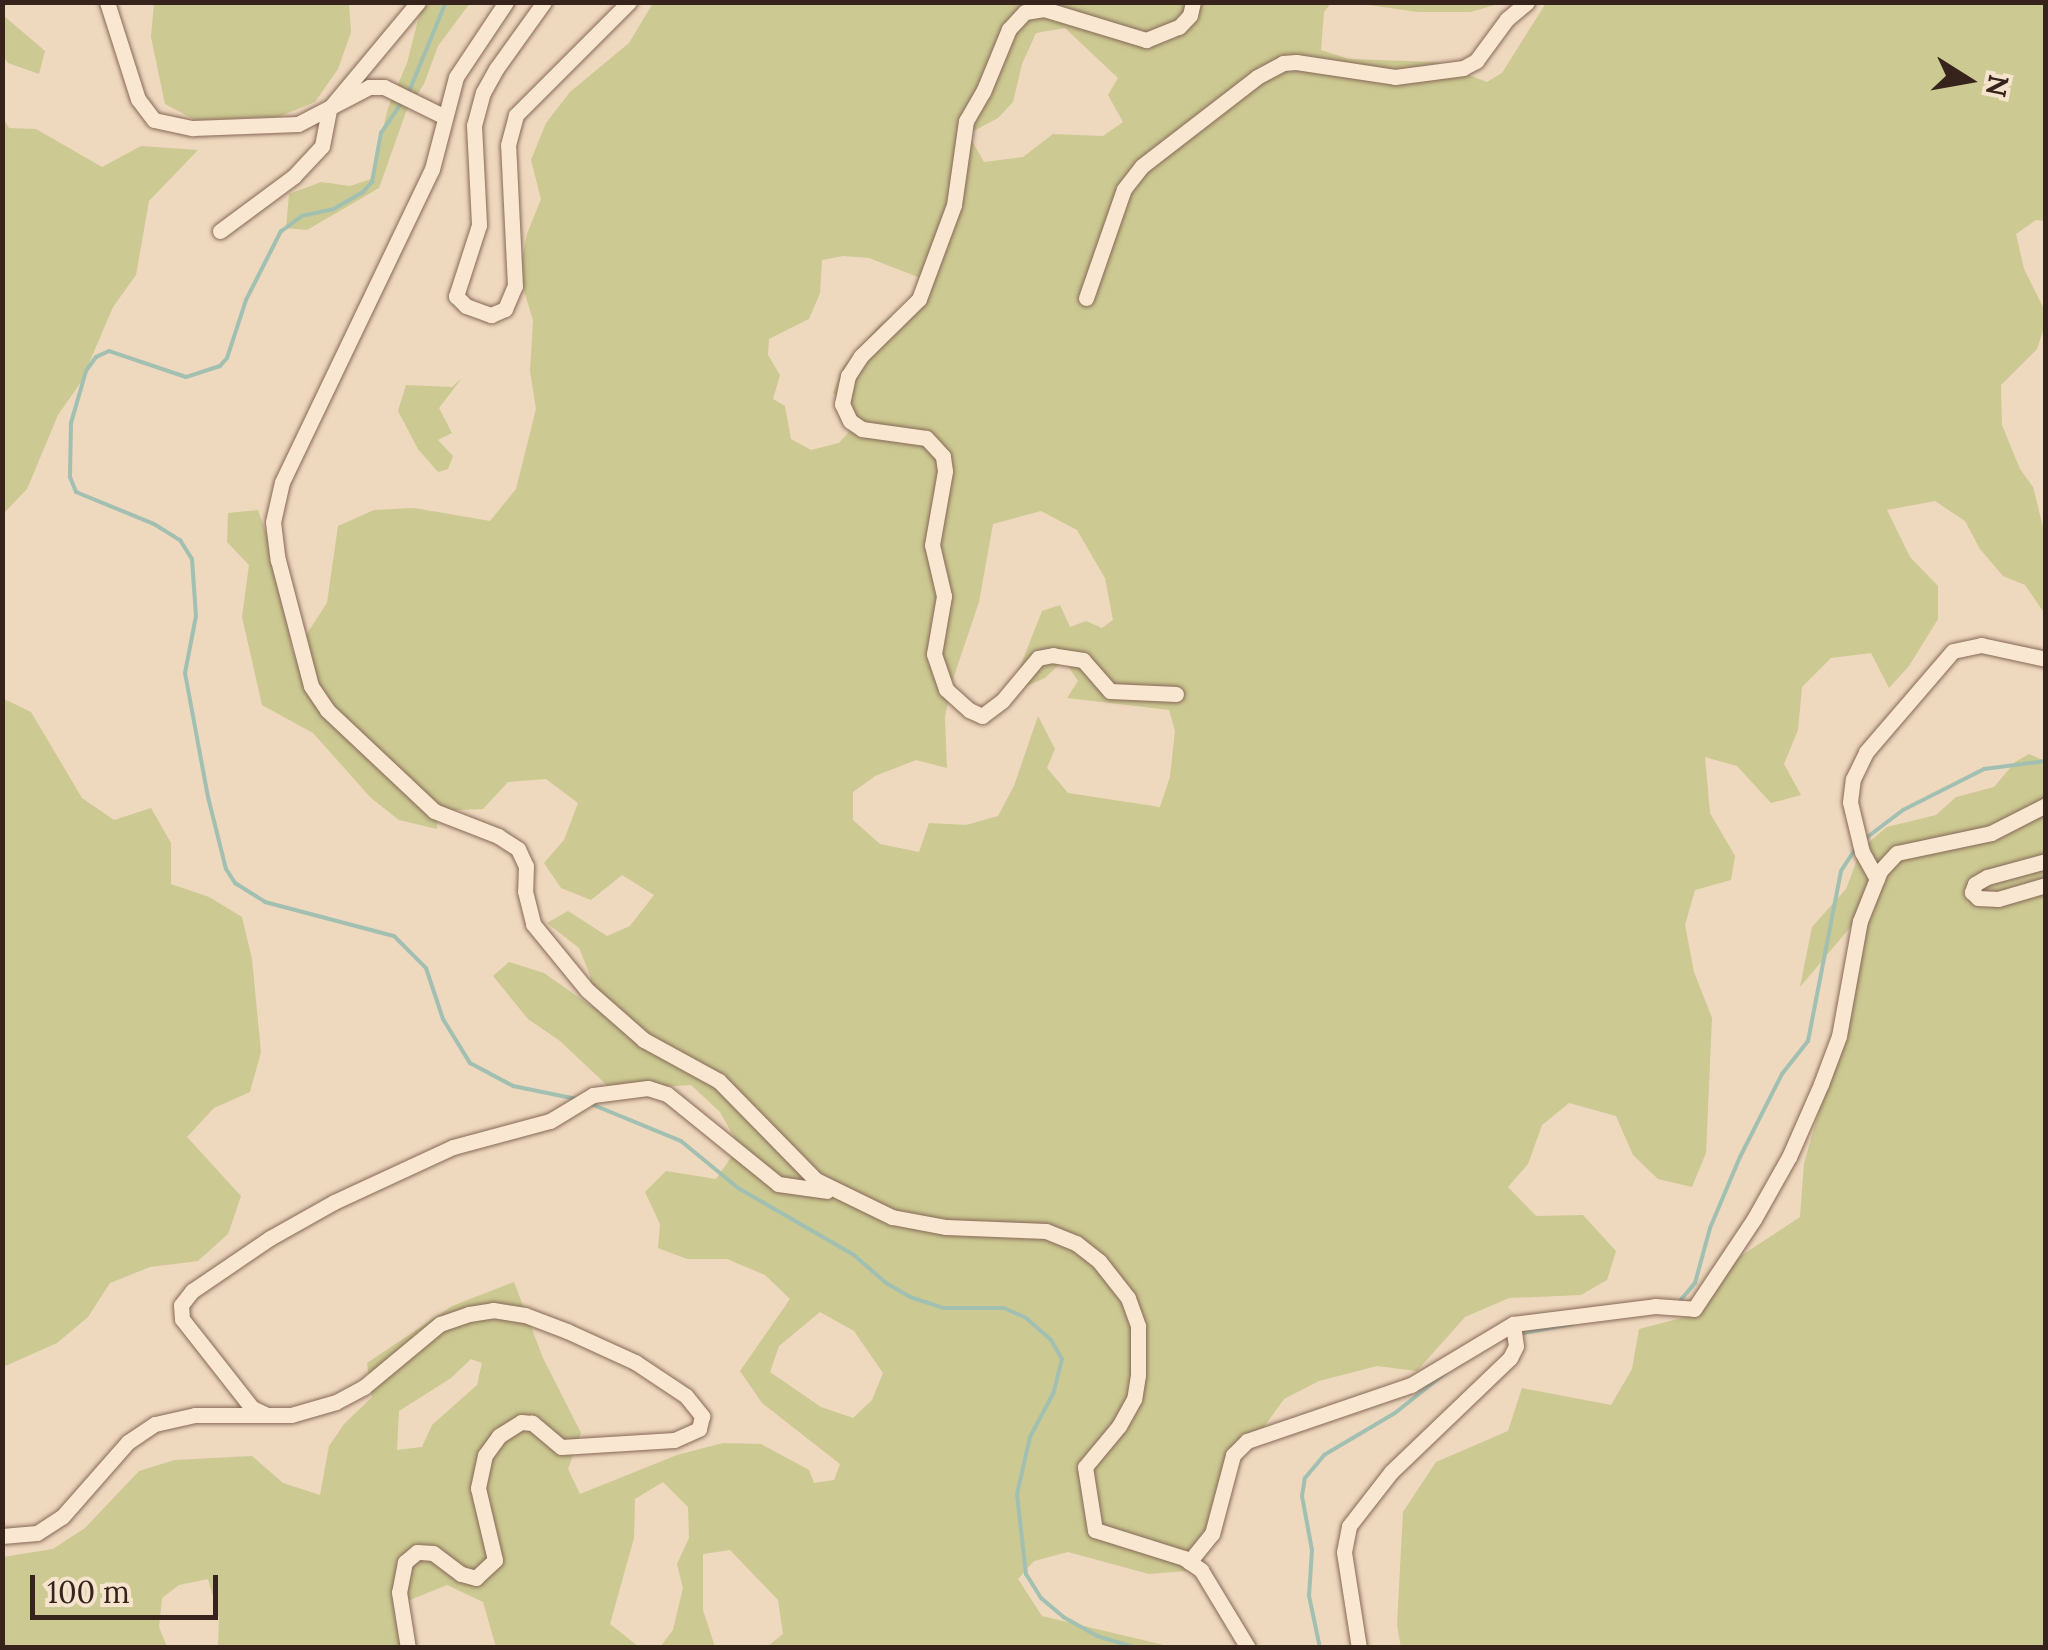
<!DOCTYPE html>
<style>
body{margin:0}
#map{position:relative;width:2048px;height:1650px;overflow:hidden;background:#eed8be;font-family:Lora,serif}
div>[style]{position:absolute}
.green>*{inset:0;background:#ccc992}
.stream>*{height:4px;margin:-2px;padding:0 2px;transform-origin:2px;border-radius:2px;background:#a2c0b2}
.roads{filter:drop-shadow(0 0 2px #876857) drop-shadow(0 0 2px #876857)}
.minor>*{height:15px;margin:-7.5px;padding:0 7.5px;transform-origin:7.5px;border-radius:7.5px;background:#f9e7d1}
span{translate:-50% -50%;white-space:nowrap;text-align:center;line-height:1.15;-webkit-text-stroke:8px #f6e3ce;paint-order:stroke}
.frame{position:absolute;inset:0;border:5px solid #36241c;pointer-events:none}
.north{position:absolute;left:1918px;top:30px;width:100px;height:100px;-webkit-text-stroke:8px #f6e3ce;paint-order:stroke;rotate:101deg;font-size:28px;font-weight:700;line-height:40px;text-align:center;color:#36241c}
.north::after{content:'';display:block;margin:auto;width:35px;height:45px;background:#36241c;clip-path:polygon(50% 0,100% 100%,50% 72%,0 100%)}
.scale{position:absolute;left:30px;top:1575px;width:188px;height:45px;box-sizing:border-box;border:5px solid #36241c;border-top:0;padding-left:12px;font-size:30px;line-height:35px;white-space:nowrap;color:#36241c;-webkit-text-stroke:8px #f6e3ce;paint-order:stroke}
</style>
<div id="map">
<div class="green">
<div style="clip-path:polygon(2px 3px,4px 16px,45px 51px,39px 74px,8px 63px,3px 56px)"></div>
<div style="clip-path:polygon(154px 3px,349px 3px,351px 32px,338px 69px,315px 102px,278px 117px,195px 120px,165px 104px,151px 37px)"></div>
<div style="clip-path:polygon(435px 3px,470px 3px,438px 46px,424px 84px,406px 112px,379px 188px,307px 230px,286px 228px,289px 194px,321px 182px,350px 186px,371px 179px,388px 108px,407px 63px,421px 8px)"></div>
<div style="clip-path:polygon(evenodd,653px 3px,1331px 3px,1324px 12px,1321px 50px,1349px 59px,1436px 62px,1487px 82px,1502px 73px,1546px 3px,2045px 3px,2045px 221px,2036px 220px,2016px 234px,2024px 269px,2045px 311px,2045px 324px,2037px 349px,2001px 385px,2002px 425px,2020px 469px,2033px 487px,2045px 535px,2045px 614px,2025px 585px,2003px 576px,1980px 549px,1965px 521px,1935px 501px,1887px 510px,1910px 557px,1938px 586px,1938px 619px,1909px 666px,1889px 688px,1871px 653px,1831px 658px,1802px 687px,1798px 730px,1784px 764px,1801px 795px,1771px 803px,1737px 766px,1705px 757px,1710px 813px,1735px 856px,1731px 880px,1695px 890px,1685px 925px,1694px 972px,1712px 1018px,1706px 1153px,1692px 1187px,1658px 1179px,1633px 1155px,1616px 1116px,1569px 1103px,1542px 1125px,1528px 1164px,1508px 1187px,1536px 1216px,1583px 1215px,1616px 1251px,1607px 1280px,1581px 1295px,1509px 1298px,1465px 1317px,1417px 1371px,1377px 1366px,1319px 1381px,1284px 1399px,1238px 1463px,1219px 1513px,1197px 1541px,1186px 1571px,1149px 1574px,1068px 1552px,1034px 1561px,1018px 1579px,1042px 1616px,1172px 1647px,767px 1647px,783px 1634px,778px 1600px,730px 1550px,703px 1554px,703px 1610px,715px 1647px,660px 1647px,673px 1630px,683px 1588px,677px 1564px,689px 1538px,688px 1507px,663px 1482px,635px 1499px,634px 1538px,610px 1624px,639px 1647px,496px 1647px,483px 1602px,447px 1585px,410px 1600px,408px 1647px,218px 1647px,219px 1618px,208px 1579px,179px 1585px,162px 1598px,159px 1627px,167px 1647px,3px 1648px,3px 1557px,53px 1549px,85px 1528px,139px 1471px,175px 1460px,252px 1456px,283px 1483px,320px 1495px,329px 1446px,344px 1424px,372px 1397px,367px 1363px,452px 1306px,514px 1282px,543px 1358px,581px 1433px,568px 1469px,580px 1494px,677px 1455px,723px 1443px,761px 1444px,809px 1470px,814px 1483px,834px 1480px,840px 1464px,762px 1403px,740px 1371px,790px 1299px,765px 1275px,727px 1259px,687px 1259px,658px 1248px,660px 1224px,645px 1192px,666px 1171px,716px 1179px,739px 1146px,720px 1112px,691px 1085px,612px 1090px,560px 1041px,528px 1019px,493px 976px,509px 962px,544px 973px,594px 1008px,590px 975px,579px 948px,547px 923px,568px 911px,607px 936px,630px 926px,654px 895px,622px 875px,591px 900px,561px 888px,544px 863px,564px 840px,578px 803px,546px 779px,508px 782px,483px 809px,438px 811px,437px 829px,399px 820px,371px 798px,313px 733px,262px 705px,242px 617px,249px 565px,227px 542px,228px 513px,258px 510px,282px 579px,292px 650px,303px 672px,306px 635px,327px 603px,338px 526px,374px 510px,414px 508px,490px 521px,516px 489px,536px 409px,530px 371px,533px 320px,519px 275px,527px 234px,541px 199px,531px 160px,546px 123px,570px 92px,629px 43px,653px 3px,1065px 28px,1118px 78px,1108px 95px,1123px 122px,1103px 136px,1053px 134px,1023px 157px,984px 162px,968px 134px,998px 118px,1013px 102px,1022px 64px,1036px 33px,1065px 28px,653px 3px,843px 256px,869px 258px,923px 279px,919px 297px,880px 324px,843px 367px,833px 393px,847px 407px,853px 427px,839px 443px,811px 450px,791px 439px,785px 406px,773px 399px,780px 375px,768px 355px,769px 339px,809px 319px,820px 293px,822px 260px,843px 256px,653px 3px,1041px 511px,1077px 530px,1105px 578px,1113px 620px,1102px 628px,1086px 621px,1070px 627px,1060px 605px,1042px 611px,1016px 677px,1020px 689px,1045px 678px,1064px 660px,1078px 681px,1067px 698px,1169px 710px,1175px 731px,1170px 777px,1160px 807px,1068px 793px,1047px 768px,1055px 749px,1038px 716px,1014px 786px,998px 816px,966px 825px,929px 823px,919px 852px,880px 844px,853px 820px,853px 792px,875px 776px,916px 760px,947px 768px,945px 717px,953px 679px,979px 602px,993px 524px,1041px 511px,653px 3px,820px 1312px,854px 1331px,883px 1373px,872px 1400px,853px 1418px,821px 1407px,770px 1372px,779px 1346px,820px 1312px,653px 3px,471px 1359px,482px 1363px,477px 1385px,432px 1425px,422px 1447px,397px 1450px,399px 1411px,451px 1378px,471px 1359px)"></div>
<div style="clip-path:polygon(1354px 3px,1502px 3px,1470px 12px,1418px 12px)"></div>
<div style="clip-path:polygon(3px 118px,9px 128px,36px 129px,102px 167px,141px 146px,198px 150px,149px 201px,136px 275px,113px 307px,81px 382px,58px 415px,27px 489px,3px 514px)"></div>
<div style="clip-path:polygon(462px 378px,439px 408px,452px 433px,438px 440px,453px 456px,448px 469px,438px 472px,418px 449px,398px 411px,406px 385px,452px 387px)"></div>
<div style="clip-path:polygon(2px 698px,31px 712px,82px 798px,114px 820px,151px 808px,171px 843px,171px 884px,209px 897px,242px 917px,252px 959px,261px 1052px,250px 1092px,214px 1108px,187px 1137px,241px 1196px,228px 1234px,198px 1261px,150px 1267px,110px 1283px,88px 1317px,57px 1343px,3px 1367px)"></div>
<div style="clip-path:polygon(2029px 754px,2045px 761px,2045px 1647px,1401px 1648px,1397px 1625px,1403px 1512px,1436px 1462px,1508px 1431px,1522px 1388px,1611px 1405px,1632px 1369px,1639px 1329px,1697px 1314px,1724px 1267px,1800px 1217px,1804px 1163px,1845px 1021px,1858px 918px,1800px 987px,1812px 927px,1846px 889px,1861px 849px,1887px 827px,1936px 815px,1956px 797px,1994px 787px,2015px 762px)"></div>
</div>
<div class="stream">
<div style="left:408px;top:94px;width:100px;rotate:-67.6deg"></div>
<div style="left:402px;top:102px;width:37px;rotate:124deg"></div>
<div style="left:381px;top:133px;width:50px;rotate:100.4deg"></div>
<div style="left:372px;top:182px;width:13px;rotate:132deg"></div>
<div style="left:363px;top:192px;width:34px;rotate:150deg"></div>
<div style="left:334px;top:209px;width:33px;rotate:168deg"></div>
<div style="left:302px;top:216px;width:26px;rotate:144deg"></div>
<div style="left:281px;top:231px;width:77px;rotate:116.9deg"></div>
<div style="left:246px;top:300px;width:61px;rotate:108.1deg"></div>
<div style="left:227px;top:358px;width:11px;rotate:131deg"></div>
<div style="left:220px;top:366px;width:36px;rotate:162deg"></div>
<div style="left:186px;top:377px;width:81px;rotate:-161.3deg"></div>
<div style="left:109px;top:351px;width:14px;rotate:155deg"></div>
<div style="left:96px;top:357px;width:17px;rotate:126deg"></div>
<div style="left:86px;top:371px;width:54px;rotate:106.1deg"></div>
<div style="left:71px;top:423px;width:54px;rotate:91.1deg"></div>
<div style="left:70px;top:477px;width:16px;rotate:68deg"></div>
<div style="left:76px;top:492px;width:84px;rotate:22.3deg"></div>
<div style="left:154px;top:524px;width:31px;rotate:32deg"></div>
<div style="left:180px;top:540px;width:22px;rotate:58deg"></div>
<div style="left:192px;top:559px;width:57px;rotate:86deg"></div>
<div style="left:196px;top:616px;width:58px;rotate:100.9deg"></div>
<div style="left:185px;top:673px;width:126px;rotate:79.5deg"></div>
<div style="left:208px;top:797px;width:74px;rotate:76deg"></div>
<div style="left:226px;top:869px;width:17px;rotate:57deg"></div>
<div style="left:235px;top:883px;width:36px;rotate:32deg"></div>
<div style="left:265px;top:902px;width:133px;rotate:14.8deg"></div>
<div style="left:394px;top:936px;width:45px;rotate:45deg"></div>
<div style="left:426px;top:968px;width:54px;rotate:71.6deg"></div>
<div style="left:443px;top:1019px;width:52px;rotate:58.5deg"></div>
<div style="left:470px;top:1063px;width:49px;rotate:28.1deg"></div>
<div style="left:513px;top:1086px;width:65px;rotate:11.5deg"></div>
<div style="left:1866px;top:838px;width:46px;rotate:-37.1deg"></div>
<div style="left:1903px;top:810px;width:91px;rotate:-26.8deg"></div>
<div style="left:1984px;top:769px;width:63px;rotate:-7.4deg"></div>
<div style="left:591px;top:1104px;width:97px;rotate:22.3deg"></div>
<div style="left:681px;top:1141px;width:74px;rotate:39.5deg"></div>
<div style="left:738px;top:1188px;width:134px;rotate:30deg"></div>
<div style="left:854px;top:1255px;width:43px;rotate:41.2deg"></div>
<div style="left:886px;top:1283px;width:28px;rotate:30deg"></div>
<div style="left:910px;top:1297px;width:35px;rotate:18deg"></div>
<div style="left:943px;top:1308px;width:61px"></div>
<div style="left:1004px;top:1308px;width:24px;rotate:24deg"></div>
<div style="left:1026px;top:1318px;width:33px;rotate:41deg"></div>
<div style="left:1051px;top:1340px;width:22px;rotate:60deg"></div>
<div style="left:1062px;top:1359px;width:34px;rotate:104deg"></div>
<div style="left:1054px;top:1392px;width:51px;rotate:118.1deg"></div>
<div style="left:1030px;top:1437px;width:58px;rotate:102.8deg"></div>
<div style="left:1017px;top:1494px;width:81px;rotate:83.6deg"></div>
<div style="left:1026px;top:1574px;width:28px;rotate:58deg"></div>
<div style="left:1041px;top:1598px;width:31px;rotate:40deg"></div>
<div style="left:1065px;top:1618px;width:37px;rotate:29deg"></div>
<div style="left:1097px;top:1636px;width:42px;rotate:16.7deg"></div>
<div style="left:1679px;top:1302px;width:25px;rotate:-50deg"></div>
<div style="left:1695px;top:1283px;width:57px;rotate:-74.7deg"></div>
<div style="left:1710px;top:1228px;width:77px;rotate:-67.1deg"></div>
<div style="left:1740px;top:1157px;width:93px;rotate:-63.2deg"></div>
<div style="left:1782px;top:1074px;width:42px;rotate:-51.8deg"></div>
<div style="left:1808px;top:1041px;width:173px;rotate:-79deg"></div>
<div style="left:1841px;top:871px;width:27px;rotate:-57deg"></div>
<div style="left:1518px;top:1334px;width:55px;rotate:-10.5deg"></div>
<div style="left:1320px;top:1648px;width:53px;rotate:-101.9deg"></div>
<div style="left:1309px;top:1596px;width:46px;rotate:-86.3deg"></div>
<div style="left:1312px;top:1550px;width:55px;rotate:-100.5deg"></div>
<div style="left:1302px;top:1496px;width:18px;rotate:-81deg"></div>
<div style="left:1305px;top:1478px;width:30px;rotate:-50deg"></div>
<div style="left:1324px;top:1455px;width:82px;rotate:-30.6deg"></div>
<div style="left:1395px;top:1413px;width:63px;rotate:-38.5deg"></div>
</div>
<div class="roads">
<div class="minor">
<div style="left:107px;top:2px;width:102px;rotate:72.3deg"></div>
<div style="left:138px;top:99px;width:26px;rotate:53deg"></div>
<div style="left:154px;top:120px;width:40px;rotate:12deg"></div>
<div style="left:193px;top:128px;width:105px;rotate:-2.2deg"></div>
<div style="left:298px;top:124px;width:80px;rotate:-27.5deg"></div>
<div style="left:369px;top:87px;width:15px"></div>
<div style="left:384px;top:87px;width:68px;rotate:26.2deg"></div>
<div style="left:506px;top:2px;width:90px;rotate:123.7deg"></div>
<div style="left:456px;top:77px;width:95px;rotate:104.6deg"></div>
<div style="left:432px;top:169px;width:347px;rotate:115.6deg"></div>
<div style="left:282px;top:482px;width:41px;rotate:102.7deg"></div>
<div style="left:273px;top:522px;width:38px;rotate:83deg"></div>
<div style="left:278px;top:560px;width:130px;rotate:75.3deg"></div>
<div style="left:311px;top:686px;width:29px;rotate:56deg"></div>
<div style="left:327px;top:710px;width:147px;rotate:43.3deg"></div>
<div style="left:434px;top:811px;width:69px;rotate:21.3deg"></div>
<div style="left:498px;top:836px;width:24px;rotate:33deg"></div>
<div style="left:518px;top:849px;width:19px;rotate:65deg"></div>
<div style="left:526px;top:866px;width:25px;rotate:92deg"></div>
<div style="left:525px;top:891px;width:34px;rotate:76deg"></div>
<div style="left:533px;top:924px;width:85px;rotate:50.7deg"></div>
<div style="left:587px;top:990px;width:76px;rotate:41.3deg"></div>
<div style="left:644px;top:1040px;width:85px;rotate:28.7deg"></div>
<div style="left:719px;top:1081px;width:139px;rotate:45.6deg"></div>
<div style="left:816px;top:1180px;width:85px;rotate:26deg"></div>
<div style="left:892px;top:1217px;width:55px;rotate:10.5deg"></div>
<div style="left:946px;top:1227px;width:100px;rotate:2.3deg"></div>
<div style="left:1046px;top:1231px;width:32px;rotate:22deg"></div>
<div style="left:1076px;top:1243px;width:29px;rotate:38deg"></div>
<div style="left:1099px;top:1261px;width:47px;rotate:51.9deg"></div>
<div style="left:1128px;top:1298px;width:30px;rotate:70deg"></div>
<div style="left:1138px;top:1326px;width:49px;rotate:90deg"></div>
<div style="left:1138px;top:1375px;width:24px;rotate:99deg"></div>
<div style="left:1134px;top:1399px;width:31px;rotate:119deg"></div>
<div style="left:1119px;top:1426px;width:53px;rotate:129.7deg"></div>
<div style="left:1085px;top:1467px;width:64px;rotate:81deg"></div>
<div style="left:1095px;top:1530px;width:93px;rotate:17.5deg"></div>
<div style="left:1184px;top:1558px;width:21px;rotate:35deg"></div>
<div style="left:1201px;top:1570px;width:91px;rotate:58.9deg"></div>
<div style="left:544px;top:2px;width:82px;rotate:125.6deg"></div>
<div style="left:496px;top:69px;width:26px;rotate:119deg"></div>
<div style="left:483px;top:92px;width:34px;rotate:105deg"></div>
<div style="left:474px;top:125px;width:100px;rotate:87.1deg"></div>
<div style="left:479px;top:225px;width:75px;rotate:107.9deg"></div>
<div style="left:456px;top:296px;width:14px;rotate:45deg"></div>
<div style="left:466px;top:306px;width:27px;rotate:20deg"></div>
<div style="left:491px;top:315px;width:15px;rotate:-23deg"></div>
<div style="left:505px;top:309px;width:25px;rotate:-67deg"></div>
<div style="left:515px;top:286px;width:141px;rotate:-92.8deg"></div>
<div style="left:508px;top:145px;width:31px;rotate:-75deg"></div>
<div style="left:516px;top:115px;width:160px;rotate:-45deg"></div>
<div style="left:220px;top:231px;width:92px;rotate:-36.6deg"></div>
<div style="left:294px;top:176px;width:41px;rotate:-47deg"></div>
<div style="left:322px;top:146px;width:38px;rotate:-79deg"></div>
<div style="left:329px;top:109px;width:139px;rotate:-50.2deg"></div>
<div style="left:1086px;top:298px;width:115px;rotate:-70.8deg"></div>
<div style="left:1124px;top:189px;width:29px;rotate:-52deg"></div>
<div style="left:1142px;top:166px;width:145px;rotate:-37.7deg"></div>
<div style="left:1257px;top:77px;width:30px;rotate:-28deg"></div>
<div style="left:1283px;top:63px;width:13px;rotate:-4deg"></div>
<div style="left:1296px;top:62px;width:100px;rotate:8.6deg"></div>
<div style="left:1395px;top:77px;width:69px;rotate:-7.5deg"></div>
<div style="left:1463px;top:68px;width:15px;rotate:-28deg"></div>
<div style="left:1476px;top:61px;width:52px;rotate:-53.6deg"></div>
<div style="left:1507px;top:19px;width:26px;rotate:-40deg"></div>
<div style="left:1176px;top:694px;width:66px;rotate:-177.4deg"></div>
<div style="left:1110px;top:691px;width:41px;rotate:-131.1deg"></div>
<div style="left:1083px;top:660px;width:30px;rotate:-171deg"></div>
<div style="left:1053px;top:655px;width:15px;rotate:169deg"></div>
<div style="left:1038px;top:658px;width:56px;rotate:129.9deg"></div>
<div style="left:1002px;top:701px;width:25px;rotate:143deg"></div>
<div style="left:982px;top:716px;width:14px;rotate:-155deg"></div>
<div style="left:969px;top:710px;width:31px;rotate:-138deg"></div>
<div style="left:946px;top:689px;width:37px;rotate:-109deg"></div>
<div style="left:934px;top:654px;width:59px;rotate:-80.2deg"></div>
<div style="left:944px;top:596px;width:52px;rotate:-103.2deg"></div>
<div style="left:932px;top:545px;width:75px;rotate:-80deg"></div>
<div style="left:945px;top:471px;width:15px;rotate:-98deg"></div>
<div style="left:943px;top:456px;width:25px;rotate:-133deg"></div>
<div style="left:926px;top:438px;width:65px;rotate:-172deg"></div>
<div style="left:862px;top:429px;width:14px;rotate:-146deg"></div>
<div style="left:850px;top:421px;width:19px;rotate:-115deg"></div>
<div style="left:842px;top:404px;width:29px;rotate:-78deg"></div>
<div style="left:848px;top:376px;width:24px;rotate:-57deg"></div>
<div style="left:861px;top:356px;width:81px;rotate:-44.5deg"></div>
<div style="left:919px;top:299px;width:100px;rotate:-69.6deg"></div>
<div style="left:954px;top:205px;width:85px;rotate:-81.9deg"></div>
<div style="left:966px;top:121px;width:34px;rotate:-60deg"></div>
<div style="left:983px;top:92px;width:68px;rotate:-67.6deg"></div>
<div style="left:1009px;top:29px;width:23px;rotate:-47deg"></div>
<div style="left:1025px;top:12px;width:19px;rotate:-9deg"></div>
<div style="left:1044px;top:9px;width:107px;rotate:16.9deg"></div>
<div style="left:1146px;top:40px;width:35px;rotate:-22deg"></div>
<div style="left:1179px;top:27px;width:16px;rotate:-47deg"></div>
<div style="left:1190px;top:15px;width:13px;rotate:-77deg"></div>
<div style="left:2046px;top:861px;width:61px;rotate:164.8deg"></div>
<div style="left:1987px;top:877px;width:14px;rotate:150deg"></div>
<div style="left:1975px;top:884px;width:9px;rotate:111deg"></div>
<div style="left:1972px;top:892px;width:8px;rotate:45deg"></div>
<div style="left:1978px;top:898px;width:20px;rotate:3deg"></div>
<div style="left:1998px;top:899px;width:50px;rotate:-16.3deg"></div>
<div style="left:1877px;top:879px;width:31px;rotate:-119deg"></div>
<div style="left:1862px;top:852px;width:51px;rotate:-103.5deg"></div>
<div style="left:1850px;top:802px;width:23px;rotate:-83deg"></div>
<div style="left:1853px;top:779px;width:30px;rotate:-64deg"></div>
<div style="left:1866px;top:752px;width:133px;rotate:-49.3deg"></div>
<div style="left:1953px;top:651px;width:29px;rotate:-12deg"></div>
<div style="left:1981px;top:645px;width:66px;rotate:12.2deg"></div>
<div style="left:265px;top:1414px;width:14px;rotate:-155deg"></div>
<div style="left:252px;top:1408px;width:113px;rotate:-128.2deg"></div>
<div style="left:182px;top:1319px;width:14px;rotate:-94deg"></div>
<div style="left:181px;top:1305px;width:18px;rotate:-52deg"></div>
<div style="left:192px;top:1291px;width:94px;rotate:-34.2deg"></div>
<div style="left:270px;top:1238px;width:73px;rotate:-29.4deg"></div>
<div style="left:334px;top:1202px;width:131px;rotate:-24.8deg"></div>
<div style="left:453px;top:1147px;width:100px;rotate:-15deg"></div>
<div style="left:550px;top:1121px;width:50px;rotate:-31.2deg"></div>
<div style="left:593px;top:1095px;width:55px;rotate:-7.3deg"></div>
<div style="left:648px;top:1088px;width:20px;rotate:18deg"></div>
<div style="left:667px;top:1094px;width:143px;rotate:39deg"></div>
<div style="left:778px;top:1184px;width:49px;rotate:8.1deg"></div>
<div style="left:2px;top:1536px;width:35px;rotate:-5deg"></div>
<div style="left:37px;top:1533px;width:30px;rotate:-33deg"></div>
<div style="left:62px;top:1517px;width:100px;rotate:-48.7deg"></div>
<div style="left:128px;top:1442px;width:32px;rotate:-34deg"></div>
<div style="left:155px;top:1424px;width:41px;rotate:-12.7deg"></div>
<div style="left:195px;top:1415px;width:96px"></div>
<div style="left:291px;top:1415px;width:47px;rotate:-16.1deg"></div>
<div style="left:336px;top:1402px;width:32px;rotate:-28deg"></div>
<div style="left:364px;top:1387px;width:99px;rotate:-39.7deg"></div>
<div style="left:440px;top:1324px;width:31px;rotate:-19deg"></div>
<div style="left:469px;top:1314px;width:24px;rotate:-9deg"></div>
<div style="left:493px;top:1310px;width:32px;rotate:9deg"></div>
<div style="left:525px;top:1315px;width:45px;rotate:20.9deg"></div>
<div style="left:567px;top:1331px;width:75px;rotate:24.5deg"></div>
<div style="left:635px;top:1362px;width:61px;rotate:33.7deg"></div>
<div style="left:686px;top:1396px;width:26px;rotate:51deg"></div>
<div style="left:702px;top:1416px;width:13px;rotate:103deg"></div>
<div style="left:699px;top:1429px;width:27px;rotate:156deg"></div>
<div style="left:674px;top:1440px;width:113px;rotate:176.5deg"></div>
<div style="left:561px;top:1447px;width:38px;rotate:-140deg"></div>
<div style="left:532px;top:1423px;width:11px;rotate:-175deg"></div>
<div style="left:521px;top:1422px;width:26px;rotate:148deg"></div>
<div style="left:499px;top:1436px;width:24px;rotate:126deg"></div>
<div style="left:485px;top:1455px;width:34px;rotate:102deg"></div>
<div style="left:478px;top:1488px;width:74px;rotate:76.7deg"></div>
<div style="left:495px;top:1560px;width:26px;rotate:137deg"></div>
<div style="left:476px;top:1578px;width:16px;rotate:-165deg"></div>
<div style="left:461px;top:1574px;width:35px;rotate:-143deg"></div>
<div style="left:433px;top:1553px;width:16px;rotate:-176deg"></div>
<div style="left:417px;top:1552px;width:16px;rotate:140deg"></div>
<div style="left:405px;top:1562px;width:31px;rotate:101deg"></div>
<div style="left:399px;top:1592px;width:57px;rotate:80.9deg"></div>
<div style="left:1189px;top:1562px;width:36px;rotate:-51deg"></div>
<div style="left:1212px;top:1534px;width:82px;rotate:-75.1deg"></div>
<div style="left:1233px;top:1455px;width:20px;rotate:-45deg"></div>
<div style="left:1247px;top:1441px;width:173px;rotate:-18.9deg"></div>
<div style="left:1411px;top:1385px;width:119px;rotate:-30.9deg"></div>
<div style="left:1513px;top:1324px;width:143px;rotate:-7.2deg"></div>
<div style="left:1655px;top:1306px;width:39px;rotate:4deg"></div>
<div style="left:1694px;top:1309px;width:108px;rotate:-56.3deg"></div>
<div style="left:1754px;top:1219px;width:71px;rotate:-60.6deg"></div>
<div style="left:1789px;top:1157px;width:80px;rotate:-66.3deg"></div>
<div style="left:1821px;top:1084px;width:51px;rotate:-69.4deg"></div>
<div style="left:1839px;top:1036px;width:117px;rotate:-79.7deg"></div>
<div style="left:1860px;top:921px;width:54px;rotate:-68.2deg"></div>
<div style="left:1880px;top:871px;width:25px;rotate:-47deg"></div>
<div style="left:1897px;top:853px;width:96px;rotate:-12deg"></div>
<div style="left:1991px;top:833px;width:62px;rotate:-27deg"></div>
<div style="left:1359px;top:1648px;width:97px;rotate:-98.9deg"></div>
<div style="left:1344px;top:1552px;width:26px;rotate:-79deg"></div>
<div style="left:1349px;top:1526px;width:68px;rotate:-52.1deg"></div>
<div style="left:1391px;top:1472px;width:165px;rotate:-43.8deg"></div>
<div style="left:1510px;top:1358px;width:13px;rotate:-63deg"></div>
<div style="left:1516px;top:1346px;width:22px;rotate:-98deg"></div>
</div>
</div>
<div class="frame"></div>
<div class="north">N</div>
<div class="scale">100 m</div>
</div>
